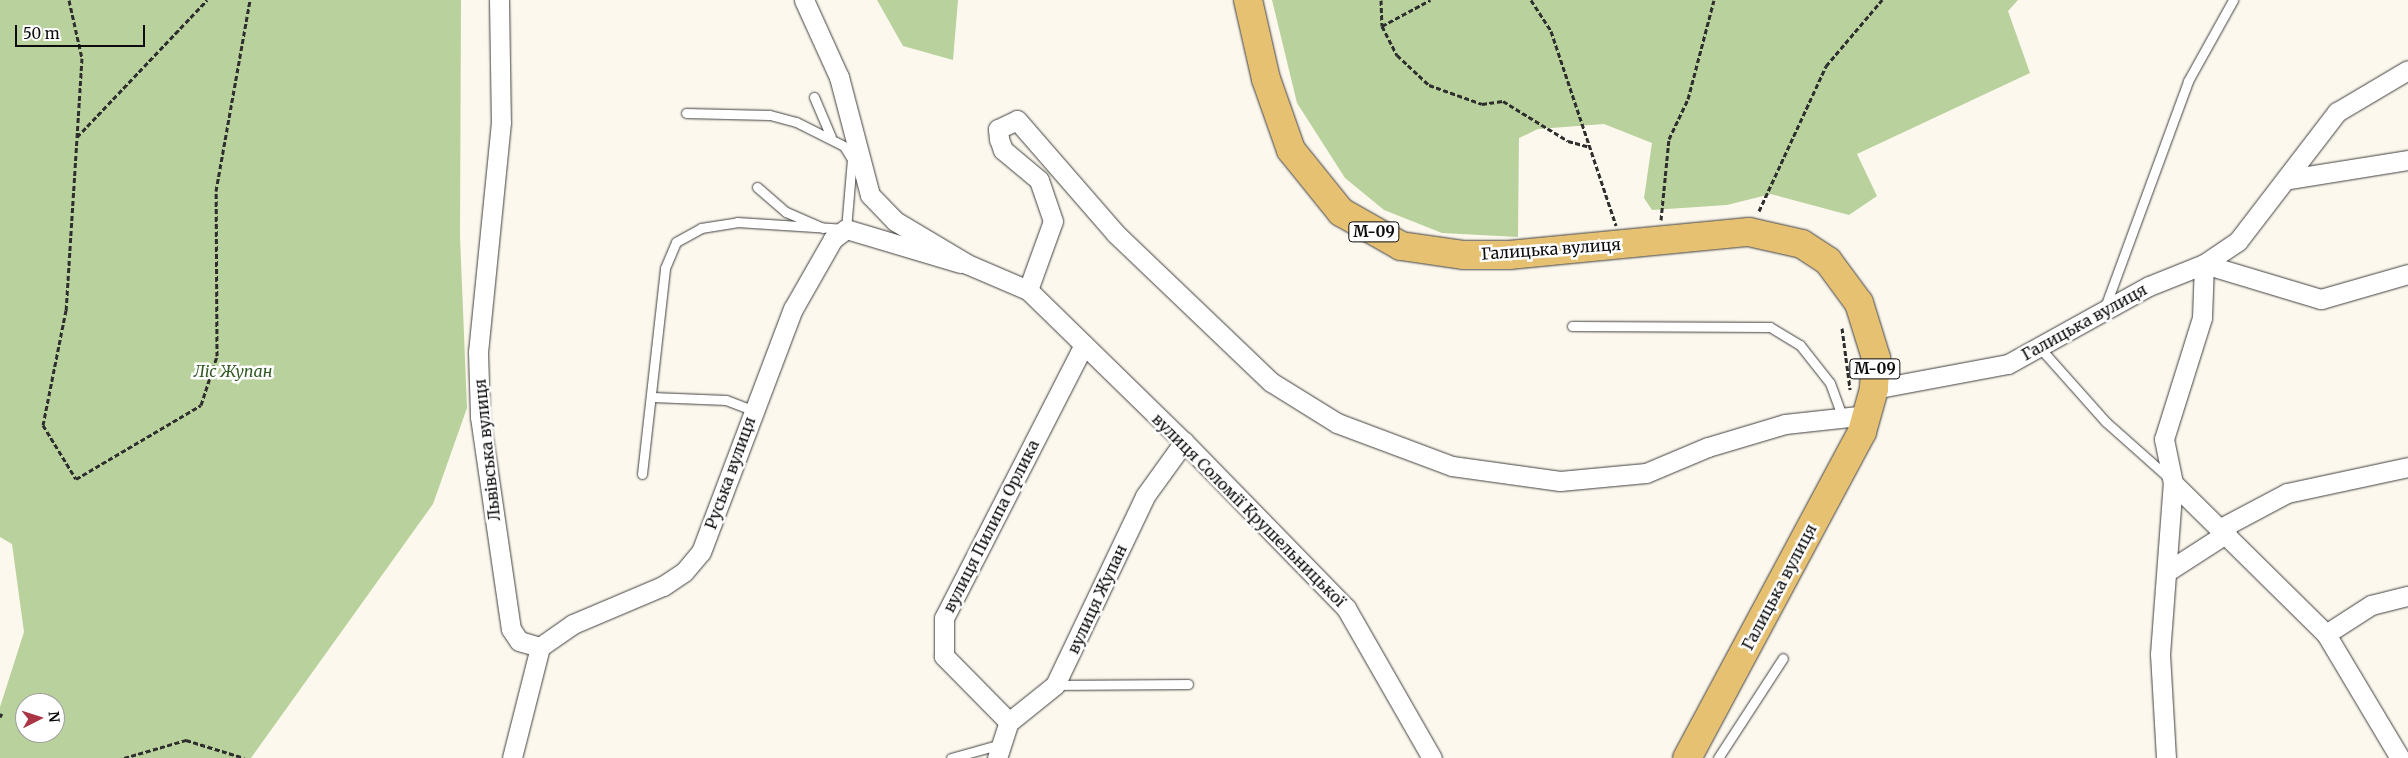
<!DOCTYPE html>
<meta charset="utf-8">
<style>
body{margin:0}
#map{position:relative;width:2408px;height:758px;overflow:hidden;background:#fdf8ed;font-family:Merriweather,serif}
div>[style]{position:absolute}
.forest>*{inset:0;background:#b9d19c}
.path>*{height:3px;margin-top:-1.5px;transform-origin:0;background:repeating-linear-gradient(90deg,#2e2e2e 0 5px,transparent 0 7.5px)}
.roads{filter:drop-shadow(0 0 1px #3f3f3f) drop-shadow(0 0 1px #3f3f3f)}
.service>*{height:9px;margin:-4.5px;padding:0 4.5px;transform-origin:4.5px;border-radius:4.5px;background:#fff}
.minor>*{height:19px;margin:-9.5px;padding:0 9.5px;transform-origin:9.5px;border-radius:9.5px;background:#fff}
.primary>*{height:28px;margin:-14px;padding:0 14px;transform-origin:14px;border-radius:14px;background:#e7c172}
span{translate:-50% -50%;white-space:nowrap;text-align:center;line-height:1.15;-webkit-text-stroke:5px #fff;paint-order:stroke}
.shield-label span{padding:1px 4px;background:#fff;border:1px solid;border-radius:4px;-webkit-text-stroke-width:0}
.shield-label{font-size:15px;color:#0c0c0c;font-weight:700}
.street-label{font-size:16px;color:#0c0c0c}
.park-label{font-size:16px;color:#345b25;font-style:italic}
.north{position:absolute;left:15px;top:693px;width:50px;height:50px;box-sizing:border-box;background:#fff;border:1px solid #9e9e9e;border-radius:50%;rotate:85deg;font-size:14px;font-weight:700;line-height:20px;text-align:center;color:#0c0c0c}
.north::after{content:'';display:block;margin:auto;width:18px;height:22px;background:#aa3545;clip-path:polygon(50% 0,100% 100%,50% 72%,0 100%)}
.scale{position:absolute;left:15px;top:25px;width:130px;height:22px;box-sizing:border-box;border:2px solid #0c0c0c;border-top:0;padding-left:6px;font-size:15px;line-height:18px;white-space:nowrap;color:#0c0c0c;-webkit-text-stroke:4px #fff;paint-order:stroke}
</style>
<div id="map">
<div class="forest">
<div style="clip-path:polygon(evenodd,0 0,461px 0,460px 236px,467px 408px,433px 504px,251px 758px,0 758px,0 707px,24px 632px,12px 544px,0 537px,0 0,25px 703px,55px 703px,55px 733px,25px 733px,25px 703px)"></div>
<div style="clip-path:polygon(877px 0,958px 0,953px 60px,903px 46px)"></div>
<div style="clip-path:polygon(1272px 0,2018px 0,2008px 11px,2030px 73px,1857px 154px,1877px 196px,1849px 215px,1771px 194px,1727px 205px,1652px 210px,1644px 198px,1652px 143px,1604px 124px,1538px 129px,1519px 138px,1518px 237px,1442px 233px,1384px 210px,1345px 178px,1297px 103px)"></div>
</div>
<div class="path">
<div style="left:69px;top:0;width:59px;rotate:77.4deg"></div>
<div style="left:82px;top:58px;width:253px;rotate:93.6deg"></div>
<div style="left:66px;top:310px;width:117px;rotate:101.3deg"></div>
<div style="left:43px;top:425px;width:63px;rotate:58.6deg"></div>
<div style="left:76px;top:479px;width:145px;rotate:-30.6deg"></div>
<div style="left:201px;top:405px;width:52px;rotate:-71.9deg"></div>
<div style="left:217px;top:356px;width:165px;rotate:-90.3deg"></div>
<div style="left:216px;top:191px;width:194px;rotate:-79.9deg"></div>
<div style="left:1381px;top:0;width:26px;rotate:88deg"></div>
<div style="left:1382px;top:26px;width:33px;rotate:63deg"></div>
<div style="left:1397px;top:55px;width:44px;rotate:43.2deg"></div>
<div style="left:1429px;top:85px;width:56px;rotate:19.7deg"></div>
<div style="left:1482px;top:104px;width:21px;rotate:-8deg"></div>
<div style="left:1503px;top:101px;width:76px;rotate:31.6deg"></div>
<div style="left:1568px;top:141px;width:23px;rotate:15deg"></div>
<div style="left:1531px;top:0;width:37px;rotate:57deg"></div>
<div style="left:1551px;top:31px;width:205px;rotate:71.5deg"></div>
<div style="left:1382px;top:26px;width:55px;rotate:-28.4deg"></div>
<div style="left:77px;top:137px;width:189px;rotate:-46.5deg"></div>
<div style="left:1759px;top:211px;width:160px;rotate:-65.2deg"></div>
<div style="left:1826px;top:66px;width:87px;rotate:-49.7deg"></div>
<div style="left:1661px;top:220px;width:81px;rotate:-84.4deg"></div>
<div style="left:1669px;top:139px;width:44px;rotate:-64.6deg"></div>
<div style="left:1688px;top:99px;width:102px;rotate:-75.3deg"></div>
<div style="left:1842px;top:328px;width:62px;rotate:82.5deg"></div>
<div style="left:0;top:717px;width:4px;rotate:-63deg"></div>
<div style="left:124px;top:758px;width:65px;rotate:-16.2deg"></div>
<div style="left:186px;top:740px;width:61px;rotate:17.2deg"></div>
</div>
<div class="roads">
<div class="service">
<div style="left:814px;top:97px;width:43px;rotate:67deg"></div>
<div style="left:757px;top:187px;width:38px;rotate:41deg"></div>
<div style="left:786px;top:212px;width:40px;rotate:23.4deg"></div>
<div style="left:2105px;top:307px;width:241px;rotate:-69.8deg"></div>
<div style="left:2188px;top:81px;width:93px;rotate:-60.9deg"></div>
<div style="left:1572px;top:326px;width:198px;rotate:0.3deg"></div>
<div style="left:1770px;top:327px;width:35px;rotate:31deg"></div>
<div style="left:1800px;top:345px;width:48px;rotate:51.7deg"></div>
<div style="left:1830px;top:383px;width:37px;rotate:70deg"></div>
<div style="left:2040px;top:348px;width:99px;rotate:48.3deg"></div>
<div style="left:2106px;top:422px;width:86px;rotate:41.7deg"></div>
<div style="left:652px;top:397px;width:74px;rotate:2.3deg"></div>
<div style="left:726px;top:400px;width:28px;rotate:21deg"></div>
<div style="left:642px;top:474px;width:207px;rotate:-83.6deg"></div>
<div style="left:665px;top:268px;width:28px;rotate:-67deg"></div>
<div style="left:676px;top:242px;width:29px;rotate:-29deg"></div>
<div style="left:701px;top:228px;width:36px;rotate:-9deg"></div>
<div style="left:737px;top:222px;width:109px;rotate:3.7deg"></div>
<div style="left:846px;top:229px;width:70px;rotate:-85.1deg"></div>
<div style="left:852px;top:159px;width:15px;rotate:-122deg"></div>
<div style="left:844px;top:146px;width:54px;rotate:-153.4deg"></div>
<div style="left:796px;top:122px;width:28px;rotate:-165deg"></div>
<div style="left:769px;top:115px;width:83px;rotate:-178.6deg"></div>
<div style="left:1055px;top:685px;width:133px;rotate:-0.4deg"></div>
<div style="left:951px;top:758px;width:49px;rotate:-15.5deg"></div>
<div style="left:1718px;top:758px;width:119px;rotate:-57deg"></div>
</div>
<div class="minor">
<div style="left:499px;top:0;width:122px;rotate:89.1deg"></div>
<div style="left:501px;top:122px;width:231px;rotate:95.7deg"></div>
<div style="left:478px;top:352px;width:65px;rotate:88.2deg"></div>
<div style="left:480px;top:417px;width:214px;rotate:81.7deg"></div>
<div style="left:511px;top:629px;width:14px;rotate:56deg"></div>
<div style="left:519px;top:641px;width:22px;rotate:16deg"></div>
<div style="left:540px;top:647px;width:114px;rotate:104.2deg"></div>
<div style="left:804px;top:0;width:85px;rotate:65.6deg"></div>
<div style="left:839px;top:77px;width:122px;rotate:75.3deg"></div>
<div style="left:870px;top:195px;width:36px;rotate:46deg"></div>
<div style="left:895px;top:221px;width:84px;rotate:30.8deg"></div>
<div style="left:967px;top:264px;width:66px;rotate:23.1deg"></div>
<div style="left:1028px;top:290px;width:218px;rotate:44.3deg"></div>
<div style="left:1184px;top:442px;width:232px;rotate:45.7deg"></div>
<div style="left:1346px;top:608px;width:173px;rotate:60.2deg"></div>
<div style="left:2289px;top:179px;width:121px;rotate:-9.1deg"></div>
<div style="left:2204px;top:264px;width:122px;rotate:16.7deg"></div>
<div style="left:2321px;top:299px;width:91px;rotate:-16deg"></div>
<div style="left:1028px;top:290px;width:73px;rotate:-70.1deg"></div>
<div style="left:1053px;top:221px;width:43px;rotate:-108.9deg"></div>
<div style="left:1039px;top:180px;width:47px;rotate:-140.2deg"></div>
<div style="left:1003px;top:150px;width:12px;rotate:-110deg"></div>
<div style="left:999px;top:139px;width:10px;rotate:-96deg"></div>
<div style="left:998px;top:129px;width:21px;rotate:-25deg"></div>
<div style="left:1017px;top:120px;width:151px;rotate:49deg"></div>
<div style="left:1116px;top:234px;width:214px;rotate:43.7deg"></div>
<div style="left:1271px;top:382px;width:78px;rotate:31.8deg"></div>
<div style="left:1337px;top:423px;width:123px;rotate:20.5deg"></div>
<div style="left:1452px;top:466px;width:109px;rotate:7.9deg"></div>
<div style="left:1560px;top:481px;width:86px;rotate:-5.3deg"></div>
<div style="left:1646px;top:473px;width:67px;rotate:-22.8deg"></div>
<div style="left:1708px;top:447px;width:80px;rotate:-16.6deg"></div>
<div style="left:1785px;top:424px;width:83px;rotate:-6.2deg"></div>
<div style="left:1874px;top:389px;width:136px;rotate:-10.6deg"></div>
<div style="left:2008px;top:364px;width:161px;rotate:-29deg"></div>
<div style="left:2149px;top:286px;width:59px;rotate:-21.8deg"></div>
<div style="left:2204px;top:264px;width:41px;rotate:-34.1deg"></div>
<div style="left:2238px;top:241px;width:163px;rotate:-52.5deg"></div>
<div style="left:2337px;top:112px;width:82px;rotate:-30.6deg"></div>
<div style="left:2173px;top:483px;width:215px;rotate:44.6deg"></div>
<div style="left:2326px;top:634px;width:144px;rotate:59.2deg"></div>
<div style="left:2221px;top:528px;width:75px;rotate:-27.9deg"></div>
<div style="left:2287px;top:493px;width:124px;rotate:-12.1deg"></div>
<div style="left:2168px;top:571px;width:70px;rotate:-32.8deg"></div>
<div style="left:2326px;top:634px;width:54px;rotate:-32.8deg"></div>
<div style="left:2371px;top:605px;width:38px;rotate:-14deg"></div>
<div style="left:540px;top:647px;width:40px;rotate:-34.9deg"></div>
<div style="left:573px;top:624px;width:98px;rotate:-22.9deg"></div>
<div style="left:663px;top:586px;width:25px;rotate:-34deg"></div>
<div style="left:684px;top:572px;width:26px;rotate:-50deg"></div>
<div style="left:701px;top:552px;width:260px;rotate:-69.3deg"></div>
<div style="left:793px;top:309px;width:81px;rotate:-60.3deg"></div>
<div style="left:833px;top:239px;width:16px;rotate:-38deg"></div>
<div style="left:846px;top:229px;width:119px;rotate:16.6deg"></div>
<div style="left:1009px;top:722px;width:93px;rotate:-134.6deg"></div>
<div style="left:944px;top:656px;width:38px;rotate:-90deg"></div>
<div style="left:944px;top:618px;width:307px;rotate:-62.9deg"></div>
<div style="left:997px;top:758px;width:38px;rotate:-72deg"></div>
<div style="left:1009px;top:722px;width:59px;rotate:-38.8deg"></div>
<div style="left:1055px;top:685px;width:209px;rotate:-64.5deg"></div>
<div style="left:1145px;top:496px;width:67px;rotate:-54.2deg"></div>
<div style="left:2166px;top:758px;width:104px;rotate:-93.3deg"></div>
<div style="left:2160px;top:654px;width:171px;rotate:-85.7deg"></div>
<div style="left:2173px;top:483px;width:45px;rotate:-101.6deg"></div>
<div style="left:2164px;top:439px;width:127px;rotate:-72.6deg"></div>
<div style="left:2202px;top:318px;width:54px;rotate:-87.9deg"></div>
</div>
<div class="primary">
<div style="left:1248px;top:0;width:81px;rotate:77.2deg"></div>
<div style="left:1266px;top:79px;width:75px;rotate:70.6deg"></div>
<div style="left:1291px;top:150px;width:80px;rotate:51.1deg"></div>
<div style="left:1341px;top:212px;width:69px;rotate:29.5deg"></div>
<div style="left:1401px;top:246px;width:64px;rotate:8.1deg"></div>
<div style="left:1464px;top:255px;width:45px"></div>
<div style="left:1509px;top:255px;width:241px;rotate:-5.5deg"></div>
<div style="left:1749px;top:232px;width:54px;rotate:12.8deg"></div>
<div style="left:1802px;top:244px;width:31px;rotate:33deg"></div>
<div style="left:1828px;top:261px;width:52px;rotate:53.6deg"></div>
<div style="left:1859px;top:303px;width:58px;rotate:72.8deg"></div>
<div style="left:1876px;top:358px;width:31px;rotate:94deg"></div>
<div style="left:1874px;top:389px;width:45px;rotate:105.6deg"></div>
<div style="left:1862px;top:432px;width:370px;rotate:118.2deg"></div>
</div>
</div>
<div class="shield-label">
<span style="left:1374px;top:232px">М-09</span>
<span style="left:1875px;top:369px">М-09</span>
</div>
<div class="street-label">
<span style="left:1551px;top:249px;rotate:-4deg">Галицька вулиця</span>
<span style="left:2084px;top:322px;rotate:-29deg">Галицька вулиця</span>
<span style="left:487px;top:450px;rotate:-96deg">Львівська вулиця</span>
<span style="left:730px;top:473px;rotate:-70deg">Руська вулиця</span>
<span style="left:1249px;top:510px;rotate:45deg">вулиця Соломії Крушельницької</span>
<span style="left:991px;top:526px;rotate:-63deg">вулиця Пилипа Орлика</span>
<span style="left:1779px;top:587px;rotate:-62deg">Галицька вулиця</span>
<span style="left:1097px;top:599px;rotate:-65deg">вулиця Жупан</span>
</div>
<div class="park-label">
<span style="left:233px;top:371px">Ліс Жупан</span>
</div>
<div class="north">N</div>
<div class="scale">50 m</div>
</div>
